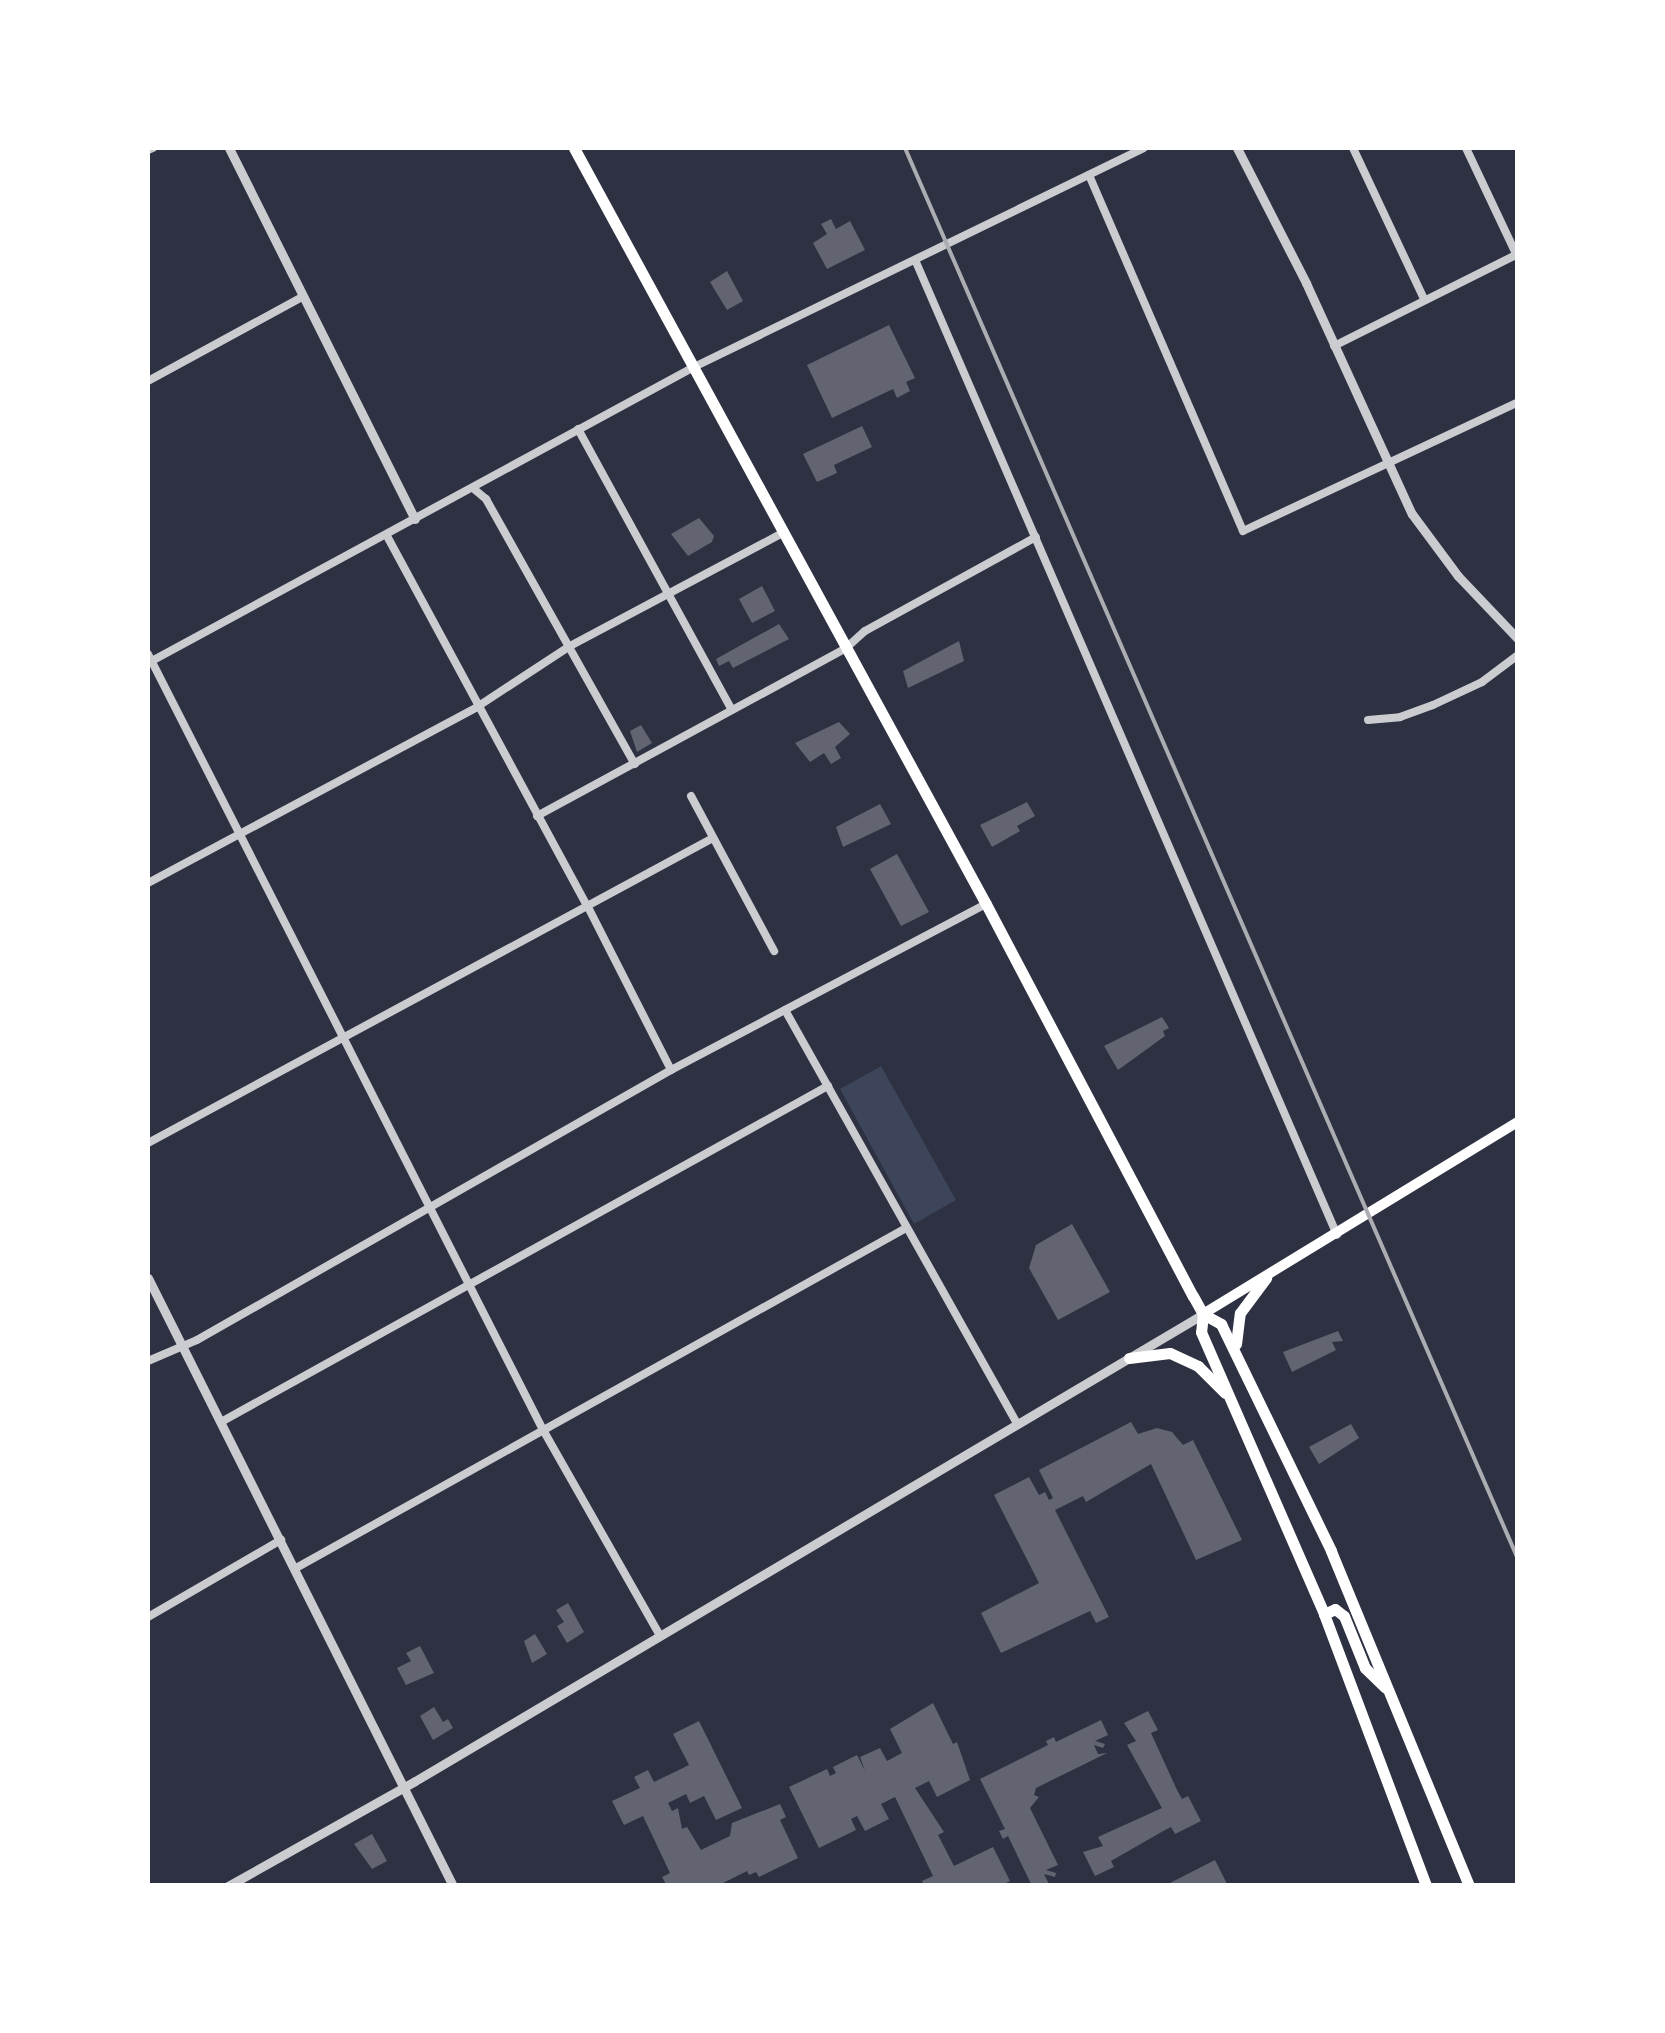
<!DOCTYPE html>
<style>
body{margin:0}
#map{position:relative;width:1665px;height:2033px;overflow:hidden;background:#2d3142;font-family:Poppins,sans-serif}
div>[style]{position:absolute}
.green>*{inset:0;background:#3c4559}
.building>*{inset:0;background:#626471}
.minor>*{height:8px;margin:-4px;padding:0 4px;transform-origin:4px;border-radius:4px;background:#caccd0}
.tertiary>*{height:9px;margin:-4.5px;padding:0 4.5px;transform-origin:4.5px;border-radius:4.5px;background:#caccd0}
.secondary>*{height:10px;margin:-5px;padding:0 5px;transform-origin:5px;border-radius:5px;background:#fff}
.primary>*{height:11px;margin:-5.5px;padding:0 5.5px;transform-origin:5.5px;border-radius:5.5px;background:#fff}
.rail>*{height:4px;margin:-2px;padding:0 2px;transform-origin:2px;border-radius:2px;background:#abadb3}
span{translate:-50% -50%;white-space:nowrap;text-align:center;line-height:1.15;-webkit-text-stroke:8px #fff;paint-order:stroke}
.frame{position:absolute;inset:0;border:150px solid #fff;pointer-events:none}
</style>
<div id="map">
<div class="green">
<div style="clip-path:polygon(881px 1066px,956px 1200px,914px 1224px,840px 1089px)"></div>
</div>
<div class="building">
<div style="clip-path:polygon(831px 219px,836px 229px,850px 221px,865px 250px,827px 269px,813px 243px,827px 234px,821px 224px)"></div>
<div style="clip-path:polygon(727px 271px,743px 301px,727px 310px,710px 282px)"></div>
<div style="clip-path:polygon(889px 325px,915px 378px,906px 382px,910px 391px,897px 398px,893px 389px,832px 418px,807px 365px)"></div>
<div style="clip-path:polygon(862px 426px,872px 447px,834px 465px,837px 473px,817px 482px,803px 454px)"></div>
<div style="clip-path:polygon(699px 518px,714px 536px,712px 542px,688px 556px,671px 534px)"></div>
<div style="clip-path:polygon(762px 586px,775px 611px,752px 623px,739px 599px)"></div>
<div style="clip-path:polygon(779px 624px,789px 639px,733px 668px,729px 661px,719px 666px,716px 659px)"></div>
<div style="clip-path:polygon(959px 641px,964px 661px,908px 688px,903px 671px)"></div>
<div style="clip-path:polygon(839px 722px,850px 734px,835px 747px,841px 758px,831px 764px,824px 753px,810px 762px,795px 743px)"></div>
<div style="clip-path:polygon(641px 725px,652px 743px,637px 752px,630px 731px)"></div>
<div style="clip-path:polygon(1027px 802px,1035px 816px,1017px 826px,1020px 831px,992px 847px,980px 825px)"></div>
<div style="clip-path:polygon(880px 804px,891px 824px,843px 847px,836px 827px)"></div>
<div style="clip-path:polygon(897px 854px,929px 912px,901px 926px,870px 869px)"></div>
<div style="clip-path:polygon(1162px 1017px,1169px 1028px,1163px 1031px,1165px 1036px,1118px 1070px,1104px 1046px)"></div>
<div style="clip-path:polygon(1072px 1224px,1110px 1292px,1058px 1320px,1029px 1268px,1036px 1245px)"></div>
<div style="clip-path:polygon(1338px 1331px,1343px 1341px,1332px 1342px,1336px 1350px,1292px 1372px,1283px 1352px)"></div>
<div style="clip-path:polygon(1131px 1422px,1138px 1434px,1157px 1428px,1172px 1432px,1183px 1445px,1193px 1440px,1242px 1540px,1196px 1560px,1151px 1464px,1086px 1502px,1083px 1496px,1055px 1510px,1109px 1617px,1096px 1623px,1090px 1611px,1001px 1653px,981px 1613px,1039px 1583px,994px 1495px,1029px 1477px,1039px 1495px,1045px 1492px,1049px 1500px,1053px 1498px,1039px 1470px)"></div>
<div style="clip-path:polygon(1351px 1424px,1359px 1438px,1319px 1464px,1309px 1447px)"></div>
<div style="clip-path:polygon(568px 1603px,584px 1632px,567px 1643px,557px 1626px,564px 1622px,556px 1610px)"></div>
<div style="clip-path:polygon(535px 1634px,547px 1654px,532px 1663px,524px 1641px)"></div>
<div style="clip-path:polygon(420px 1646px,434px 1673px,406px 1685px,397px 1668px,411px 1661px,406px 1653px)"></div>
<div style="clip-path:polygon(933px 1703px,953px 1744px,957px 1742px,970px 1780px,937px 1797px,929px 1781px,915px 1788px,944px 1832px,938px 1835px,954px 1866px,993px 1847px,1010px 1881px,1000px 1886px,924px 1886px,922px 1881px,933px 1876px,895px 1797px,881px 1804px,889px 1819px,865px 1831px,857px 1816px,851px 1819px,856px 1830px,819px 1848px,789px 1787px,827px 1769px,830px 1776px,836px 1773px,833px 1767px,857px 1755px,865px 1771px,860px 1757px,880px 1748px,887px 1761px,902px 1753px,890px 1729px)"></div>
<div style="clip-path:polygon(434px 1707px,443px 1722px,448px 1719px,453px 1728px,433px 1740px,420px 1716px)"></div>
<div style="clip-path:polygon(1148px 1711px,1158px 1730px,1151px 1733px,1177px 1790px,1182px 1799px,1188px 1796px,1201px 1821px,1175px 1834px,1171px 1827px,1165px 1830px,1111px 1861px,1114px 1867px,1095px 1876px,1083px 1852px,1103px 1846px,1098px 1837px,1162px 1808px,1127px 1745px,1136px 1741px,1124px 1723px)"></div>
<div style="clip-path:polygon(1101px 1720px,1108px 1735px,1095px 1741px,1105px 1744px,1103px 1748px,1094px 1745px,1098px 1754px,1107px 1753px,1036px 1788px,1034px 1795px,1039px 1797px,1030px 1808px,1058px 1865px,1046px 1870px,1056px 1873px,1055px 1877px,1044px 1874px,1050px 1886px,1032px 1886px,1008px 1836px,1003px 1839px,999px 1831px,1005px 1829px,980px 1779px,1048px 1745px,1046px 1741px,1054px 1737px,1056px 1742px)"></div>
<div style="clip-path:polygon(699px 1721px,742px 1808px,716px 1820px,704px 1796px,690px 1803px,686px 1794px,668px 1803px,672px 1811px,678px 1808px,682px 1829px,687px 1827px,701px 1850px,730px 1836px,732px 1823px,780px 1804px,786px 1817px,780px 1820px,798px 1858px,759px 1877px,756px 1872px,749px 1875px,747px 1871px,717px 1886px,667px 1886px,662px 1877px,670px 1873px,643px 1816px,624px 1825px,612px 1801px,640px 1788px,634px 1777px,648px 1770px,654px 1782px,689px 1765px,673px 1734px)"></div>
<div style="clip-path:polygon(372px 1834px,387px 1861px,372px 1869px,354px 1844px)"></div>
<div style="clip-path:polygon(1215px 1860px,1228px 1886px,1164px 1886px)"></div>
</div>
<div class="minor">
<div style="left:1353px;top:148px;width:167px;rotate:64.8deg"></div>
<div style="left:1466px;top:148px;width:122px;rotate:64.7deg"></div>
<div style="left:148px;top:150px;width:5px;rotate:-22deg"></div>
<div style="left:1089px;top:175px;width:388px;rotate:66.6deg"></div>
<div style="left:1243px;top:531px;width:304px;rotate:-25.1deg"></div>
<div style="left:916px;top:262px;width:1060px;rotate:66.6deg"></div>
<div style="left:1334px;top:346px;width:203px;rotate:-26.6deg"></div>
<div style="left:148px;top:381px;width:175px;rotate:-28.6deg"></div>
<div style="left:578px;top:429px;width:320px;rotate:61.3deg"></div>
<div style="left:474px;top:489px;width:16px;rotate:40deg"></div>
<div style="left:486px;top:499px;width:304px;rotate:60.7deg"></div>
<div style="left:387px;top:536px;width:422px;rotate:61.6deg"></div>
<div style="left:588px;top:907px;width:183px;rotate:63deg"></div>
<div style="left:148px;top:654px;width:869px;rotate:63.02deg"></div>
<div style="left:542px;top:1428px;width:239px;rotate:60.4deg"></div>
<div style="left:148px;top:663px;width:621px;rotate:-28.46deg"></div>
<div style="left:694px;top:367px;width:500px;rotate:-25.95deg"></div>
<div style="left:1368px;top:720px;width:32px;rotate:-5deg"></div>
<div style="left:1400px;top:717px;width:35px;rotate:-20deg"></div>
<div style="left:1433px;top:705px;width:54px;rotate:-25.1deg"></div>
<div style="left:1482px;top:682px;width:45px;rotate:-36.9deg"></div>
<div style="left:691px;top:796px;width:176px;rotate:61.8deg"></div>
<div style="left:537px;top:816px;width:352px;rotate:-28.5deg"></div>
<div style="left:846px;top:648px;width:25px;rotate:-42deg"></div>
<div style="left:865px;top:631px;width:195px;rotate:-28.8deg"></div>
<div style="left:148px;top:883px;width:373px;rotate:-28.1deg"></div>
<div style="left:477px;top:707px;width:111px;rotate:-33.3deg"></div>
<div style="left:570px;top:646px;width:242px;rotate:-28deg"></div>
<div style="left:785px;top:1010px;width:475px;rotate:60.7deg"></div>
<div style="left:148px;top:1143px;width:642px;rotate:-28.36deg"></div>
<div style="left:148px;top:1361px;width:53px;rotate:-23.2deg"></div>
<div style="left:197px;top:1340px;width:546px;rotate:-29.67deg"></div>
<div style="left:671px;top:1070px;width:356px;rotate:-27.8deg"></div>
<div style="left:221px;top:1422px;width:694px;rotate:-28.97deg"></div>
<div style="left:296px;top:1568px;width:698px;rotate:-29.13deg"></div>
<div style="left:148px;top:1617px;width:154px;rotate:-30.1deg"></div>
</div>
<div class="tertiary">
<div style="left:229px;top:148px;width:415px;rotate:63.4deg"></div>
<div style="left:1237px;top:148px;width:152px;rotate:62.9deg"></div>
<div style="left:1306px;top:283px;width:254px;rotate:65.4deg"></div>
<div style="left:1412px;top:514px;width:77px;rotate:53.4deg"></div>
<div style="left:1458px;top:576px;width:87px;rotate:46.4deg"></div>
<div style="left:148px;top:1278px;width:680px;rotate:63.36deg"></div>
<div style="left:228px;top:1886px;width:214px;rotate:-29.3deg"></div>
<div style="left:415px;top:1781px;width:916px;rotate:-30.65deg"></div>
</div>
<div class="secondary">
<div style="left:1203px;top:1314px;width:369px;rotate:-31.4deg"></div>
</div>
<div class="primary">
<div style="left:574px;top:148px;width:861px;rotate:61.41deg"></div>
<div style="left:986px;top:904px;width:443px;rotate:62.2deg"></div>
<div style="left:1193px;top:1296px;width:21px;rotate:61deg"></div>
<div style="left:1203px;top:1314px;width:21px;rotate:29deg"></div>
<div style="left:1221px;top:1324px;width:252px;rotate:64.1deg"></div>
<div style="left:1331px;top:1551px;width:362px;rotate:67.6deg"></div>
<div style="left:1203px;top:1314px;width:18px;rotate:96deg"></div>
<div style="left:1201px;top:1332px;width:308px;rotate:66.4deg"></div>
<div style="left:1324px;top:1614px;width:290px;rotate:69.4deg"></div>
<div style="left:1236px;top:1344px;width:31px;rotate:-83deg"></div>
<div style="left:1240px;top:1313px;width:44px;rotate:-53.4deg"></div>
<div style="left:1129px;top:1358px;width:41px;rotate:-7deg"></div>
<div style="left:1170px;top:1353px;width:31px;rotate:25deg"></div>
<div style="left:1198px;top:1366px;width:38px;rotate:45deg"></div>
<div style="left:1324px;top:1614px;width:12px;rotate:-24deg"></div>
<div style="left:1335px;top:1609px;width:11px;rotate:38deg"></div>
<div style="left:1344px;top:1616px;width:56px;rotate:68deg"></div>
<div style="left:1365px;top:1668px;width:28px;rotate:44deg"></div>
</div>
<div class="rail">
<div style="left:905px;top:148px;width:1538px;rotate:66.52deg"></div>
</div>
<div class="frame"></div>
</div>
